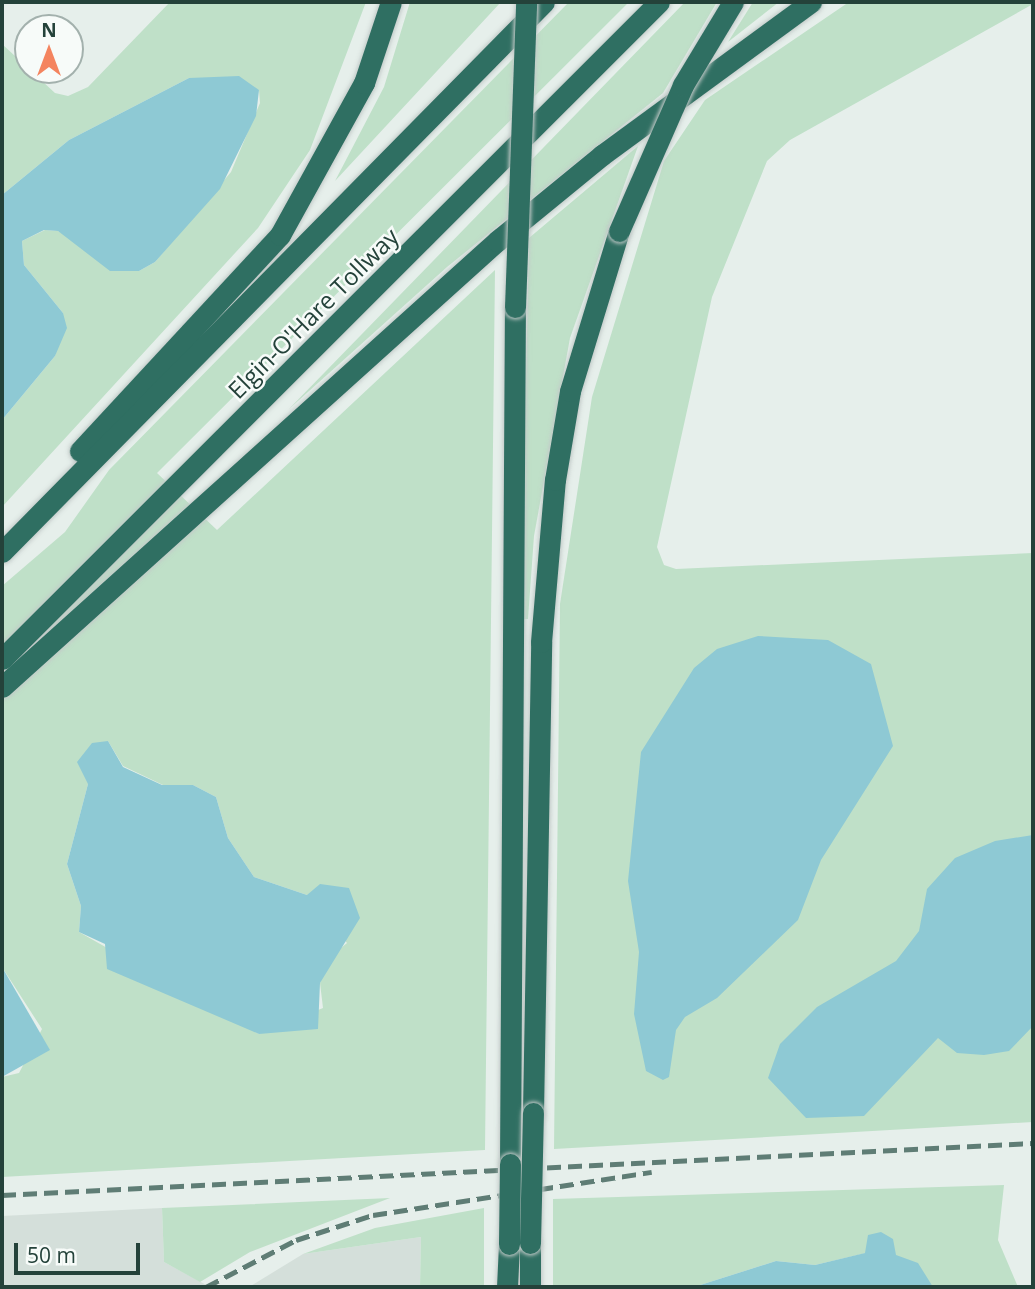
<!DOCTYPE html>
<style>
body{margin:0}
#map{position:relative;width:1035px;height:1289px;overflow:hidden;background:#e6efeb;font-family:"Open Sans",sans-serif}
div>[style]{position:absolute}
.built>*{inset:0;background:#d4dfda}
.green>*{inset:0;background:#bfe0c8}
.water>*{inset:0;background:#8ec9d4}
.roads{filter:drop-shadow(0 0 2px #c2cac8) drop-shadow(0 0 2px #c2cac8)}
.motorway>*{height:21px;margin:-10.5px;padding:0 10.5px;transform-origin:10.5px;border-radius:10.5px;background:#2f6f62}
.rail>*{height:5px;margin-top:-2.5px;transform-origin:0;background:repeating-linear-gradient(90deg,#5f7d75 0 14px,transparent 0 21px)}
.bridges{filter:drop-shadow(0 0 2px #c2cac8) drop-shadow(0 0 2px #c2cac8)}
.motorway-bridge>*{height:21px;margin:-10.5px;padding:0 10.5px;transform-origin:10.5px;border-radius:10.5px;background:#2f6f62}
span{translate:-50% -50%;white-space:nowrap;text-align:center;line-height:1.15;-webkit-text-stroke:5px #f7fbf9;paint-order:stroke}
.street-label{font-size:24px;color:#24423a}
.frame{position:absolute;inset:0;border:4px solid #24423a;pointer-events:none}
.north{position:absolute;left:14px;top:14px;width:70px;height:70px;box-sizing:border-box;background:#f7fbf9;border:2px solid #a3b1ad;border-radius:50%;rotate:0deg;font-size:19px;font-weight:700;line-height:28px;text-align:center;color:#24423a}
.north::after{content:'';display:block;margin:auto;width:24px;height:32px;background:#f4845f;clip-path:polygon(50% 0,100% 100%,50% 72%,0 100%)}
.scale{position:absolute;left:14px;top:1243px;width:126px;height:32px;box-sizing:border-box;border:4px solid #24423a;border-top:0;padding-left:9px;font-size:21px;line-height:24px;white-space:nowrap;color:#24423a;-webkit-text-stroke:5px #f7fbf9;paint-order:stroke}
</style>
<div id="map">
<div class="built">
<div style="clip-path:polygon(162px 1208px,164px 1262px,210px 1287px,2px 1287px,2px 1216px)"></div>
<div style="clip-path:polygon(421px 1237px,420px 1287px,249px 1287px,303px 1254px)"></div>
</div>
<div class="green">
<div style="clip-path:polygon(170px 2px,366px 2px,310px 150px,258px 228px,2px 507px,2px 420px,55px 356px,63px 313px,24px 265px,22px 241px,45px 230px,58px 231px,139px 271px,155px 262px,231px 172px,260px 103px,259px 90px,189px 78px,69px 140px,2px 195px,2px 44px,55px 93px,68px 96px,88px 87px)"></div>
<div style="clip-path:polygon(410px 2px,501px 2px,335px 181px,384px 87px)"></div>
<div style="clip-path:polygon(evenodd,569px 2px,629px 2px,157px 473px,217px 530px,495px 270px,485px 1150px,2px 1177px,2px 1077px,19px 1073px,42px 1029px,2px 967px,2px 586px,65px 532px,109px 470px,569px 2px,108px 741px,123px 766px,163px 785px,193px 785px,216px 797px,228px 838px,254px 877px,307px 895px,347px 943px,331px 956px,320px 983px,323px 1008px,259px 1034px,79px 932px,81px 906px,67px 864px,88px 784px,108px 741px)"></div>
<div style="clip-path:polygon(685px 2px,717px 2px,663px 93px,447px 267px,289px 409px)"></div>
<div style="clip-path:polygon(753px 2px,779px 2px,728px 42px)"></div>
<div style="clip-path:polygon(849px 2px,1033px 4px,790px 140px,767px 161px,712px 297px,657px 547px,664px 565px,676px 569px,1033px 553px,1033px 1122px,554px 1149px,560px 604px,592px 397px,664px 161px,705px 100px)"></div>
<div style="clip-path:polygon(638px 146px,570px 338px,534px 536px,528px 619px,521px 619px,529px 238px)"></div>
<div style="clip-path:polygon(1004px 1185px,998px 1240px,1018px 1287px,933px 1287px,866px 1253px,815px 1265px,776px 1261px,694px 1287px,553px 1287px,553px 1199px)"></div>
<div style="clip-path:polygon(390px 1198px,250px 1252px,200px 1282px,164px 1262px,162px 1208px)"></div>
<div style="clip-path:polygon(484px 1208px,484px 1287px,420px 1287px,421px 1237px,303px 1254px,375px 1228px)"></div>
</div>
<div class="water">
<div style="clip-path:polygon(239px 76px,259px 90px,256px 116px,220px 189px,155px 262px,139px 271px,110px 271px,58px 231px,44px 230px,22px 241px,24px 265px,63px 313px,67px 328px,55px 356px,2px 420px,2px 195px,69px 140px,189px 78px)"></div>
<div style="clip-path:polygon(758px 636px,828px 640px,871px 664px,893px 746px,821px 860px,798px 920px,717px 998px,685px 1017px,676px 1030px,669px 1077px,663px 1080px,646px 1071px,634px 1014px,639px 952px,628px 881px,641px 752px,694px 668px,717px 649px)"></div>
<div style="clip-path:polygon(108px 741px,123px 767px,162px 785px,193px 785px,216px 797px,228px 838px,254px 877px,307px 895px,320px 884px,349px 888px,360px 918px,320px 983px,318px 1029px,259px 1034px,107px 969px,105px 944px,79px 932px,81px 906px,67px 864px,88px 784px,77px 762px,92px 743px)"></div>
<div style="clip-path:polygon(1033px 835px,1033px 1026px,1009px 1051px,984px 1055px,957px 1053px,938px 1038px,864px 1116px,806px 1118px,768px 1078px,780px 1044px,817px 1007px,896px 961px,919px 931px,927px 889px,955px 858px,995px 841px)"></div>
<div style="clip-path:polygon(2px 967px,50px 1050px,2px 1077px)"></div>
<div style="clip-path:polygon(881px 1232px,893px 1239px,896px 1255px,918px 1263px,933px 1287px,694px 1287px,776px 1261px,815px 1265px,865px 1253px,868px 1235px)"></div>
</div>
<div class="roads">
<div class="motorway">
<div style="left:80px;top:451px;width:294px;rotate:-47.2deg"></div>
<div style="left:280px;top:235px;width:174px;rotate:-61.1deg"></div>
<div style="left:364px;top:83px;width:85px;rotate:-71.6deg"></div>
<div style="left:2px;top:552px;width:772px;rotate:-45.42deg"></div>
<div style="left:2px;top:659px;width:929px;rotate:-45deg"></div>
<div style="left:2px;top:687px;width:666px;rotate:-42.02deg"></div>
<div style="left:497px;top:241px;width:136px;rotate:-39.3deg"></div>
<div style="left:602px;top:155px;width:259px;rotate:-36.2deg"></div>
<div style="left:533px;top:1113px;width:471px;rotate:-89deg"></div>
<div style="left:541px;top:642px;width:163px;rotate:-85.1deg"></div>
<div style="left:555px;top:480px;width:90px;rotate:-80.4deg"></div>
<div style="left:570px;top:391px;width:167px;rotate:-73deg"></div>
<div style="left:510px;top:1164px;width:857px;rotate:-89.67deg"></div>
<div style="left:507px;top:1287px;width:43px;rotate:-87.3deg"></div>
<div style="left:530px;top:1287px;width:44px;rotate:-90deg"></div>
</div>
</div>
<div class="rail">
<div style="left:2px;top:1195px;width:1032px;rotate:-2.89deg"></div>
<div style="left:206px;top:1287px;width:102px;rotate:-27.6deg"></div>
<div style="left:296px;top:1240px;width:81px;rotate:-18deg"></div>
<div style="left:373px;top:1215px;width:282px;rotate:-8.8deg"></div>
</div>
<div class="bridges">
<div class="motorway-bridge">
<div style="left:619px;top:231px;width:159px;rotate:-66.3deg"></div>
<div style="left:683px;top:85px;width:97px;rotate:-58.9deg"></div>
<div style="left:515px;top:307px;width:305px;rotate:-87.9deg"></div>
<div style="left:530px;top:1243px;width:130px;rotate:-88.7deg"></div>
<div style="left:509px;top:1244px;width:80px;rotate:-89.3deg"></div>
</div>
</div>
<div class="street-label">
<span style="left:313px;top:313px;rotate:-45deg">Elgin-O'Hare Tollway</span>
</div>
<div class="frame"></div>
<div class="north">N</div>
<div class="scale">50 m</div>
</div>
